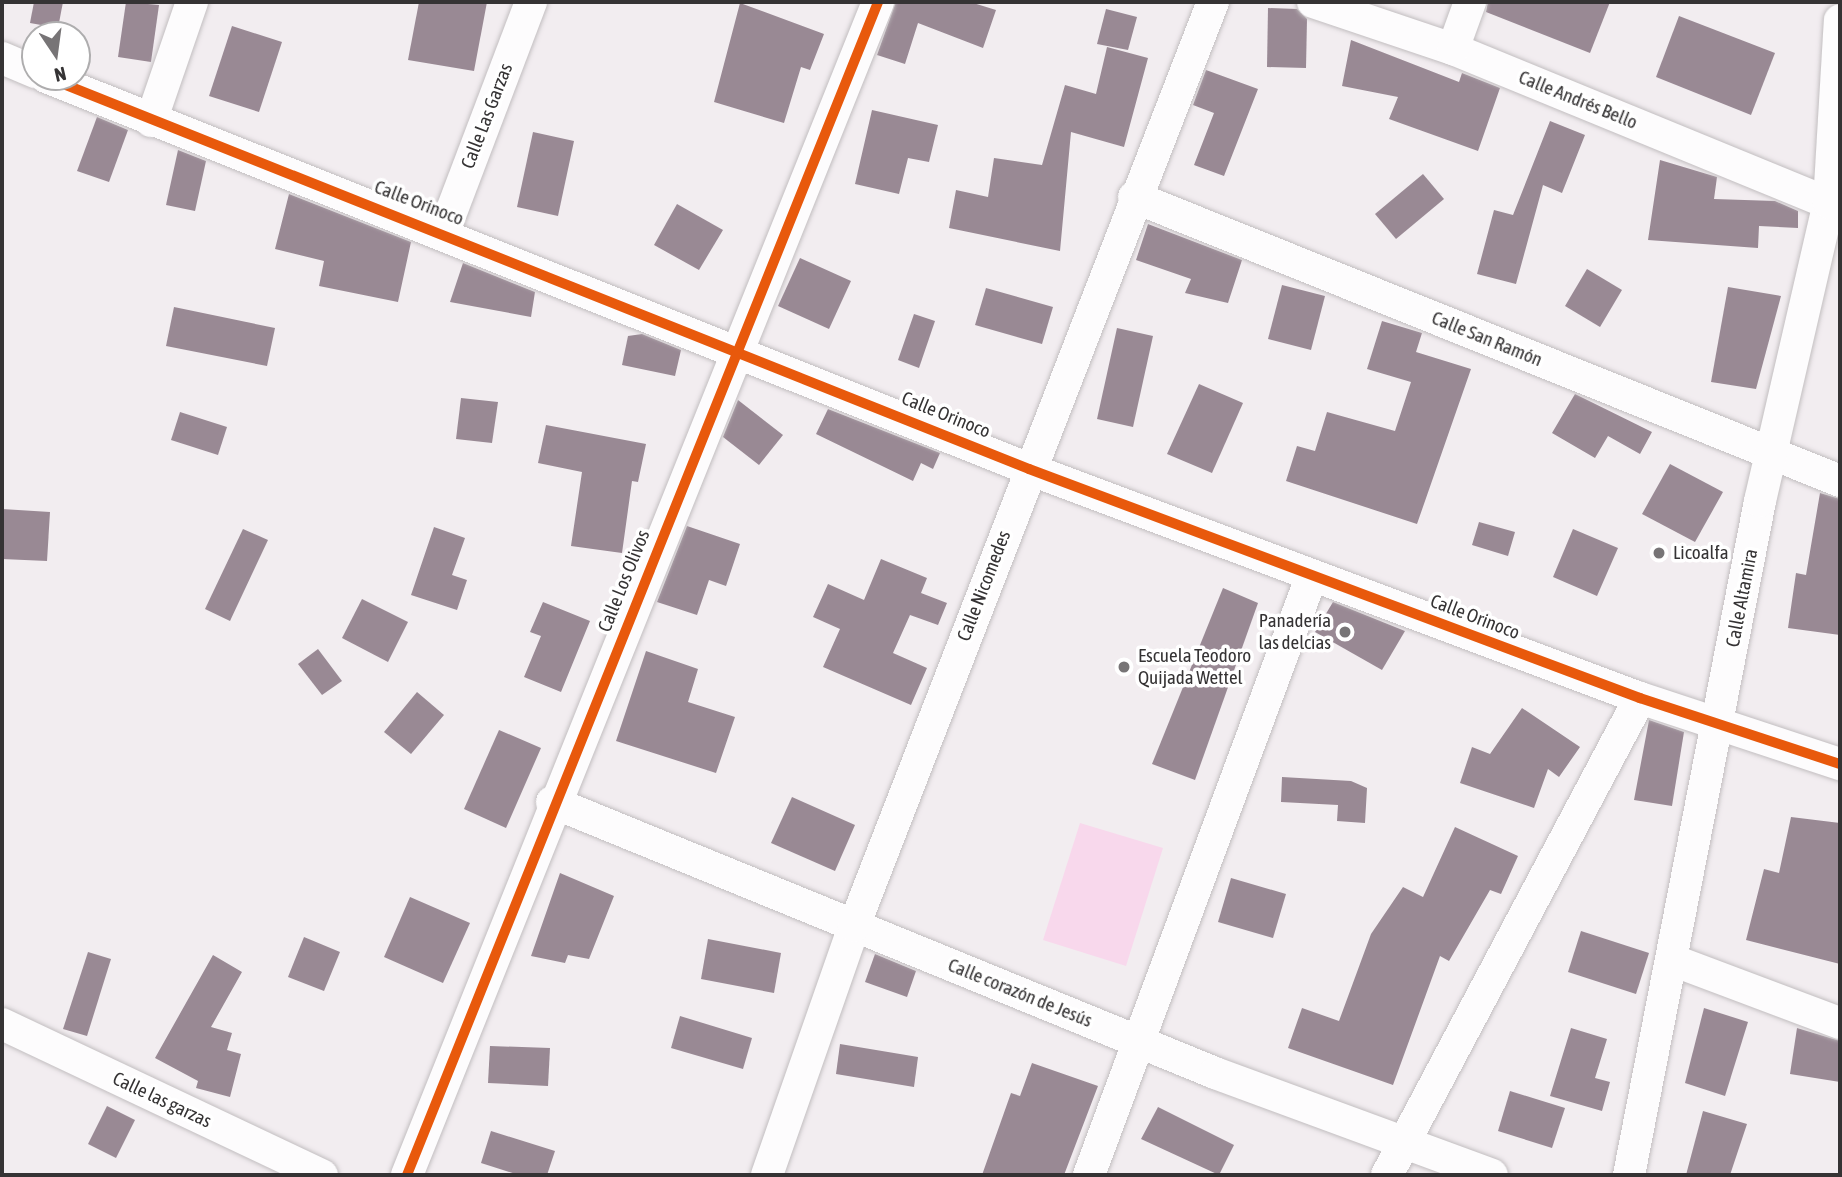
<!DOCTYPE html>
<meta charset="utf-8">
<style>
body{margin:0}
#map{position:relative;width:1842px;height:1177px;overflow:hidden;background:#f2edf0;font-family:"Asap Condensed",sans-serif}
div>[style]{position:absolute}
.green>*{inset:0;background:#f8d8ec}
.building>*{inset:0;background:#998994}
.roads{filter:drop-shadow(0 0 2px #c2bec0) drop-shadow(0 0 2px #c2bec0)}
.minor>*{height:32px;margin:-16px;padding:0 16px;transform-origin:16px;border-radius:16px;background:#fdfcfd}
.cycleway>*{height:10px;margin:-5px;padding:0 5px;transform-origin:5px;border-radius:5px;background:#e8590c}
.dots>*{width:19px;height:19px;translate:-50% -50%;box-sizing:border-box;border:4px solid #fff;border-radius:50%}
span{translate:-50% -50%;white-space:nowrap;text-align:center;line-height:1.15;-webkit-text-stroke:7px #fff;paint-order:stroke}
.street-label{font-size:19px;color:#353334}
.poi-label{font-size:19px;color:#353334}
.left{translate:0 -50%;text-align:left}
.right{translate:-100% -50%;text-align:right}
.frame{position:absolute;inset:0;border:4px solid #353334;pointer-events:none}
.north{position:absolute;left:21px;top:21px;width:70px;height:70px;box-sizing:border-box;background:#fff;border:2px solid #aeadae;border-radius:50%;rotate:167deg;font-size:19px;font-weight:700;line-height:28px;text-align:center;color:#353334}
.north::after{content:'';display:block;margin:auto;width:24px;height:32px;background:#777476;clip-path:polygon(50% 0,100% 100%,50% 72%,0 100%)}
</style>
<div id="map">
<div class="green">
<div style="clip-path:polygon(1080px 823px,1163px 848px,1126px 966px,1043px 940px)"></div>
</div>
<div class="building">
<div style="clip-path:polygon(34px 2px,63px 2px,58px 28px,30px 23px)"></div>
<div style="clip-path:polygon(126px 2px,159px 5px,151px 62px,118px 57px)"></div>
<div style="clip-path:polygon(419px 2px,487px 2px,474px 71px,408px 60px)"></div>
<div style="clip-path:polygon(896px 2px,970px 2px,996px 10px,983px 48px,918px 23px,905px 64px,877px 55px)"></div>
<div style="clip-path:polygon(1488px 2px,1610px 2px,1590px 53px,1486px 12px)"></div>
<div style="clip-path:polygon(740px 3px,824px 34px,810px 70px,801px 67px,784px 123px,714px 102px)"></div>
<div style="clip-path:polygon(1268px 8px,1297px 9px,1307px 19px,1306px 68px,1267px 67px)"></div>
<div style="clip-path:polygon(1106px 9px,1137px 17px,1128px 50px,1097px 44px)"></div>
<div style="clip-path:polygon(1679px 16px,1775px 53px,1751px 115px,1656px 77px)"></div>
<div style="clip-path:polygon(232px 26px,282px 42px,259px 112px,209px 96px)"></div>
<div style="clip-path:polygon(1351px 40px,1459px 82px,1462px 73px,1500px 88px,1478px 151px,1389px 119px,1398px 97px,1342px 86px)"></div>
<div style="clip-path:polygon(1107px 47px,1148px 58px,1124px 147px,1071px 132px,1060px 251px,949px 228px,956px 190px,988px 197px,994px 158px,1042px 165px,1065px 85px,1096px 94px)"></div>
<div style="clip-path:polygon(1206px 70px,1258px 89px,1224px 176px,1194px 165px,1214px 113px,1193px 105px)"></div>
<div style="clip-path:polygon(872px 110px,938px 125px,929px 162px,908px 158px,899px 194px,855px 184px)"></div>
<div style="clip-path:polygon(97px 117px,128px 130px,109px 182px,77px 171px)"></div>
<div style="clip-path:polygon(1550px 121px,1585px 135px,1562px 193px,1543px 185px,1516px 284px,1477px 274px,1494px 210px,1513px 215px)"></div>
<div style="clip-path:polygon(533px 132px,574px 141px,558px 216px,517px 207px)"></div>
<div style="clip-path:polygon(178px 150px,206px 161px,195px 211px,166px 205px)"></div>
<div style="clip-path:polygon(1660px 160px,1717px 177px,1714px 199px,1775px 201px,1798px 211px,1798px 228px,1759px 226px,1758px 248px,1648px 240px)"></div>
<div style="clip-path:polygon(1423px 174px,1444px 199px,1396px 239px,1375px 214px)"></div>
<div style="clip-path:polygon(289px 194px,411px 242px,398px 302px,319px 286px,324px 261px,275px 249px)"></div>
<div style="clip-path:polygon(677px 204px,723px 230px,699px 270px,654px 245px)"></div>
<div style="clip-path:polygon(1148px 224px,1242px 260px,1228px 303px,1185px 293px,1191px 279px,1136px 260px)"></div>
<div style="clip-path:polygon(800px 258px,851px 281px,829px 329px,778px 306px)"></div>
<div style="clip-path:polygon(463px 263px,535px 292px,531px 317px,450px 302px)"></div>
<div style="clip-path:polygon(1587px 269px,1622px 290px,1600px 327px,1565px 306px)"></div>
<div style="clip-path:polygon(1282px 285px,1325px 296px,1311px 350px,1268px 339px)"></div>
<div style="clip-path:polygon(1728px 287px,1781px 296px,1756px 389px,1711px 382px)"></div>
<div style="clip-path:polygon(986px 288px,1053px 307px,1042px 344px,975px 325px)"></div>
<div style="clip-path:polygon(174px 307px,275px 328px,267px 366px,166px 346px)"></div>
<div style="clip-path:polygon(914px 314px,935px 321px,919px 368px,898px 360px)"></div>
<div style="clip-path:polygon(1382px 321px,1422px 333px,1416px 352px,1471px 369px,1417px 524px,1286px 481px,1297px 446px,1315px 451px,1327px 412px,1395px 431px,1411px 382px,1367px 369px)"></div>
<div style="clip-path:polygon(1117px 328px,1153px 336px,1133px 427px,1097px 419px)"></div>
<div style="clip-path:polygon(642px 334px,681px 350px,675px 376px,622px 365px,628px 336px)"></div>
<div style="clip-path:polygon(1199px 384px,1243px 403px,1212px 473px,1167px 454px)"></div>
<div style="clip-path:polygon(1575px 394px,1652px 432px,1640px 454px,1608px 436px,1595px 458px,1552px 433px)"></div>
<div style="clip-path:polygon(461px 398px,498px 402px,492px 443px,456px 439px)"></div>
<div style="clip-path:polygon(738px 400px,783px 435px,759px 465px,723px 437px)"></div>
<div style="clip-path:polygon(828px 409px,940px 453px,933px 469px,921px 463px,913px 481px,816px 434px)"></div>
<div style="clip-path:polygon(180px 412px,227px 427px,218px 455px,171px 440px)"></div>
<div style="clip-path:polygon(546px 425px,646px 444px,638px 482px,632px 481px,622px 553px,571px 546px,582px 472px,538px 463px)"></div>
<div style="clip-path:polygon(1670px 464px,1723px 492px,1695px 542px,1642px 514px)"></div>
<div style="clip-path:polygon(1820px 493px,1840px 499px,1840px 635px,1788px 628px,1796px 573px,1806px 575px)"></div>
<div style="clip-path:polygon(2px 509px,50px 512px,47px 561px,2px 559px)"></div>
<div style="clip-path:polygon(1479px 522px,1515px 532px,1508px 556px,1472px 545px)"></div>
<div style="clip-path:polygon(687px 526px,740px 544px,726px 586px,709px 580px,697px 615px,657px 602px)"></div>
<div style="clip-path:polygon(434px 527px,465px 538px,452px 575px,467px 580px,457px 610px,411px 595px)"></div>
<div style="clip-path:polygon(243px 529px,268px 540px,230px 621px,205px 609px)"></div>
<div style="clip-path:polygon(1573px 529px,1618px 548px,1597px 596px,1553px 577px)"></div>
<div style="clip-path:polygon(881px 559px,927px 578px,921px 593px,947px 603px,938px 625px,910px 615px,893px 653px,927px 668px,911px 705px,823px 667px,840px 629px,813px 617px,828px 584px,864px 600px)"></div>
<div style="clip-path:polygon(1223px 588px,1258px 603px,1195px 780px,1152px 764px)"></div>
<div style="clip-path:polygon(362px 599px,408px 622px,388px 662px,342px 638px)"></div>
<div style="clip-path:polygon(543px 602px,590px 621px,561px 692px,524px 677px,541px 636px,530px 632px)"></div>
<div style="clip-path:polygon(1333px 602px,1405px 631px,1382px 670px,1315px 632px)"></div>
<div style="clip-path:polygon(318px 649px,342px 681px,322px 695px,298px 664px)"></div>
<div style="clip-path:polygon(646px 651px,698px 669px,688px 702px,735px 717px,716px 773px,616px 741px)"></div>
<div style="clip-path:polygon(417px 692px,444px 715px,411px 754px,384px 732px)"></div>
<div style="clip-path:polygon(1522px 708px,1580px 747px,1559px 777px,1548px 769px,1534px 808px,1460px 783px,1472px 747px,1490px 754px)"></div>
<div style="clip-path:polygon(1649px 720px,1684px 732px,1672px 806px,1634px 800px)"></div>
<div style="clip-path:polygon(499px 730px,541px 748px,506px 828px,464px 809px)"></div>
<div style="clip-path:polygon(1282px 777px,1351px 781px,1367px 788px,1365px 823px,1337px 821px,1338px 805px,1281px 802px)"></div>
<div style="clip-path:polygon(792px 797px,855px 825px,835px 871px,771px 843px)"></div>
<div style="clip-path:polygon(1791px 817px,1840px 823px,1840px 964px,1746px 940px,1764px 869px,1779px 873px)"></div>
<div style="clip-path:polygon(1455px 827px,1518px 856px,1501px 894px,1490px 890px,1449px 961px,1440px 956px,1393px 1085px,1288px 1048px,1302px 1008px,1339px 1021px,1371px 934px,1403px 887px,1423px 897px)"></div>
<div style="clip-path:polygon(560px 873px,614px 896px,589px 959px,568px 955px,565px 963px,531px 956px)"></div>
<div style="clip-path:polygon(1231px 878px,1286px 894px,1273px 938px,1218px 922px)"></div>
<div style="clip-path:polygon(410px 897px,470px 923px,443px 983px,384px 957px)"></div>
<div style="clip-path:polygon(1581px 931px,1649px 953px,1636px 994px,1568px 972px)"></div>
<div style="clip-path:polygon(304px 937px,340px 952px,324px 991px,288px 977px)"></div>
<div style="clip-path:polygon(708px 939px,781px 953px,774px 993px,701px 979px)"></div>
<div style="clip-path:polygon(88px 952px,111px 959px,87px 1036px,63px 1029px)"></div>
<div style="clip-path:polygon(875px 954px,916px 971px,907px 997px,865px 982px)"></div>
<div style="clip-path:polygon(213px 955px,242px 972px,211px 1027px,232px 1033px,227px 1050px,241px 1054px,230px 1097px,196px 1088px,198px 1081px,155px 1058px)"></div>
<div style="clip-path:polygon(1704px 1008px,1748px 1022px,1725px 1096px,1685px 1083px)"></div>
<div style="clip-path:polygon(680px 1016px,752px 1038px,743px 1069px,671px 1048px)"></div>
<div style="clip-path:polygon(1571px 1028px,1607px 1039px,1595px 1078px,1610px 1082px,1602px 1111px,1550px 1096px)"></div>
<div style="clip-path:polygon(1797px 1028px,1840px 1041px,1840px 1082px,1790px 1074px)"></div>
<div style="clip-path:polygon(840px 1044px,918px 1057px,914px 1087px,836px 1074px)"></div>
<div style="clip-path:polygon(490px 1046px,550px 1048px,548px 1086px,488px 1083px)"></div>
<div style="clip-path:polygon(1032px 1063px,1098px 1086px,1064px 1175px,982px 1175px,1011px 1093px,1020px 1096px)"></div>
<div style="clip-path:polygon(1510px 1091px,1565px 1108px,1552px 1148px,1498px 1131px)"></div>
<div style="clip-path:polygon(107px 1106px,135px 1120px,116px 1158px,88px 1144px)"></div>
<div style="clip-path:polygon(1158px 1107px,1234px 1145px,1219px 1175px,1141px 1139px)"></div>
<div style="clip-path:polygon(1703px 1111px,1747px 1124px,1730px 1175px,1686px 1175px)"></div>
<div style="clip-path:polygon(491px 1131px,555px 1151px,547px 1175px,519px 1175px,481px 1163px)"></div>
</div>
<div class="roads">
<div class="minor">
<div style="left:1313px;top:2px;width:148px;rotate:18.6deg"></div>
<div style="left:1453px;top:49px;width:418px;rotate:22.3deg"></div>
<div style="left:1453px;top:49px;width:50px;rotate:-70.1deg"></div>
<div style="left:2px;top:58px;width:36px;rotate:23deg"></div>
<div style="left:46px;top:77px;width:1058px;rotate:21.74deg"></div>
<div style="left:1029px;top:469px;width:653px;rotate:20.55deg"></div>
<div style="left:1640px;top:698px;width:211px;rotate:18.3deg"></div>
<div style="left:151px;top:121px;width:126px;rotate:-71deg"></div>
<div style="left:1134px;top:197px;width:761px;rotate:21.91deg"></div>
<div style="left:444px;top:231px;width:245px;rotate:-69.2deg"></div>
<div style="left:552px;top:802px;width:716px;rotate:22.23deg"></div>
<div style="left:1215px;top:1073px;width:295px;rotate:20.2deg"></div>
<div style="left:1672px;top:960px;width:179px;rotate:20.6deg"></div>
<div style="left:2px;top:1024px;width:354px;rotate:25.3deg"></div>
<div style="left:407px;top:1175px;width:1264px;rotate:-68.12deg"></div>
<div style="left:767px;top:1175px;width:264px;rotate:-70.7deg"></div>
<div style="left:854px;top:926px;width:991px;rotate:-68.77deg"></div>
<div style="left:1089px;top:1175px;width:640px;rotate:-69.61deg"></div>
<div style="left:1387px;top:1175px;width:540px;rotate:-62.06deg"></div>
<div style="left:1629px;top:1175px;width:687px;rotate:-79deg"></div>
<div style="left:1760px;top:501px;width:306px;rotate:-77deg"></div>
<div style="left:1829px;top:203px;width:183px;rotate:-86.6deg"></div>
</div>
</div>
<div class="cycleway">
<div style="left:46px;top:77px;width:1058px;rotate:21.74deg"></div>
<div style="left:1029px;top:469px;width:653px;rotate:20.55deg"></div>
<div style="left:1640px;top:698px;width:211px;rotate:18.3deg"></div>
<div style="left:407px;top:1175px;width:1264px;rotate:-68.12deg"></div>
</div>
<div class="dots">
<div style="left:1659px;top:553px;background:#777476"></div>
<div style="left:1345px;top:632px;background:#777476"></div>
<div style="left:1124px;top:667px;background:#777476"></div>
</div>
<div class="street-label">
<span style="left:1578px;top:100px;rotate:22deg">Calle Andrés Bello</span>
<span style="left:487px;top:116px;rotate:-69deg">Calle Las Garzas</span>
<span style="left:419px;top:203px;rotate:21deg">Calle Orinoco</span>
<span style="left:1487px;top:339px;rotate:22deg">Calle San Ramón</span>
<span style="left:946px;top:415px;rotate:22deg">Calle Orinoco</span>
<span style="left:624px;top:581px;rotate:-68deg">Calle Los Olivos</span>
<span style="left:984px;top:586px;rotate:-69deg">Calle Nicomedes</span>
<span style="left:1742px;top:598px;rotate:-79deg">Calle Altamira</span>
<span style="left:1475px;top:617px;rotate:21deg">Calle Orinoco</span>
<span style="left:1020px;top:993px;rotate:22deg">Calle corazón de Jesús</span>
<span style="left:162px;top:1100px;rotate:25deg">Calle las garzas</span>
</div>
<div class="poi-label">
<span class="left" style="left:1673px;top:553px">Licoalfa</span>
<span class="right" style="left:1331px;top:632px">Panadería<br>las delcias</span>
<span class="left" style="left:1138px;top:667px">Escuela Teodoro<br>Quijada Wettel</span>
</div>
<div class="frame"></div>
<div class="north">N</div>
</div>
